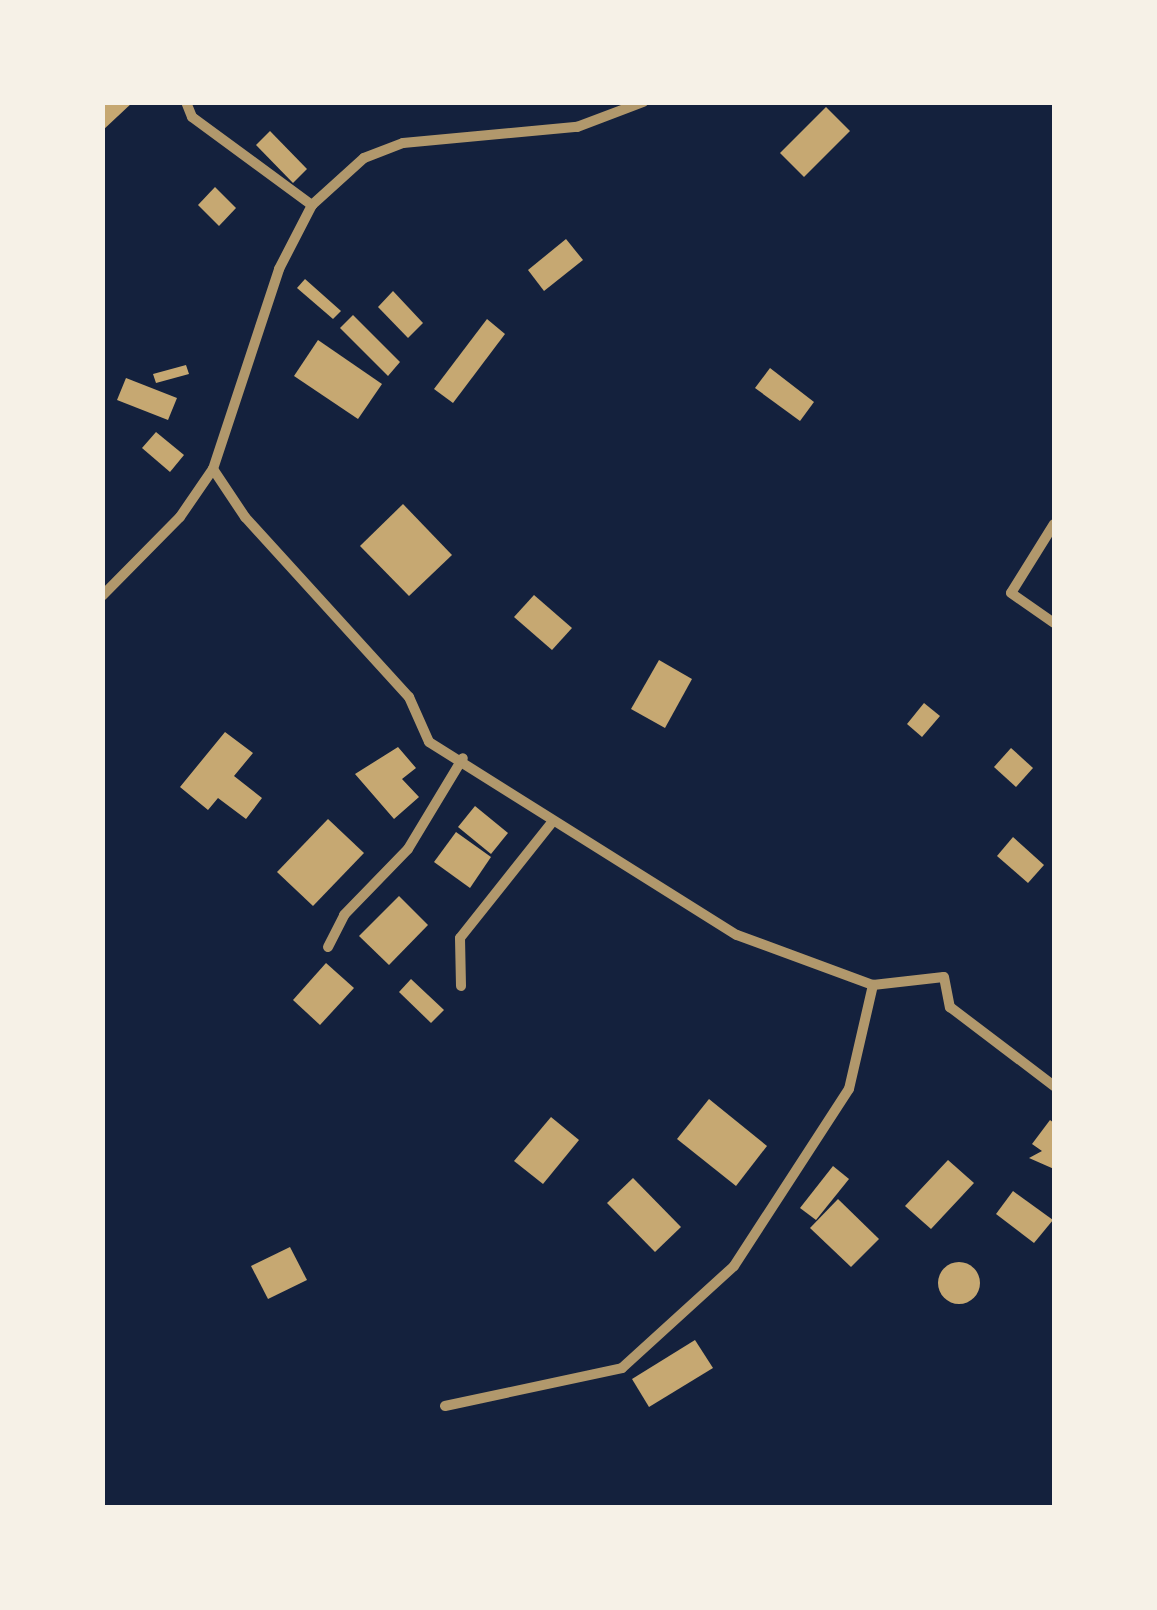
<!DOCTYPE html>
<style>
body{margin:0}
#map{position:relative;width:1157px;height:1610px;overflow:hidden;background:#14213d;font-family:Jost,sans-serif}
div>[style]{position:absolute}
.building>*{inset:0;background:#c6a872}
.round{border-radius:50%}
.minor>*{height:10px;margin:-5px;padding:0 5px;transform-origin:5px;border-radius:5px;background:#b1986c}
span{translate:-50% -50%;white-space:nowrap;text-align:center;line-height:1.15;-webkit-text-stroke:10px #f6f1e7;paint-order:stroke}
.frame{position:absolute;inset:0;border:105px solid #f6f1e7;pointer-events:none}
</style>
<div id="map">
<div class="building">
<div style="clip-path:polygon(102px 102px,133px 102px,102px 131px)"></div>
<div style="clip-path:polygon(826px 107px,850px 131px,804px 177px,780px 153px)"></div>
<div style="clip-path:polygon(270px 131px,307px 169px,293px 183px,256px 145px)"></div>
<div style="clip-path:polygon(215px 187px,236px 208px,219px 226px,198px 205px)"></div>
<div style="clip-path:polygon(566px 239px,583px 260px,544px 291px,528px 270px)"></div>
<div style="clip-path:polygon(305px 279px,341px 311px,333px 319px,297px 288px)"></div>
<div style="clip-path:polygon(393px 291px,423px 323px,408px 338px,378px 307px)"></div>
<div style="clip-path:polygon(353px 315px,400px 362px,388px 376px,340px 328px)"></div>
<div style="clip-path:polygon(487px 319px,505px 334px,453px 403px,434px 389px)"></div>
<div style="clip-path:polygon(318px 340px,382px 384px,358px 419px,294px 376px)"></div>
<div style="clip-path:polygon(186px 365px,189px 374px,156px 383px,153px 374px)"></div>
<div style="clip-path:polygon(770px 368px,814px 402px,800px 421px,755px 388px)"></div>
<div style="clip-path:polygon(126px 378px,177px 398px,168px 420px,117px 400px)"></div>
<div style="clip-path:polygon(156px 432px,184px 455px,170px 472px,142px 448px)"></div>
<div style="clip-path:polygon(403px 504px,452px 555px,409px 596px,360px 546px)"></div>
<div style="clip-path:polygon(534px 595px,572px 628px,552px 650px,514px 617px)"></div>
<div style="clip-path:polygon(659px 660px,692px 679px,665px 728px,631px 709px)"></div>
<div style="clip-path:polygon(924px 703px,940px 716px,922px 737px,907px 724px)"></div>
<div style="clip-path:polygon(225px 732px,253px 753px,234px 776px,262px 798px,246px 819px,218px 798px,208px 810px,180px 787px)"></div>
<div style="clip-path:polygon(398px 747px,416px 768px,402px 779px,419px 797px,394px 819px,355px 774px)"></div>
<div style="clip-path:polygon(1011px 748px,1033px 768px,1016px 787px,994px 767px)"></div>
<div style="clip-path:polygon(475px 806px,508px 833px,491px 854px,458px 827px)"></div>
<div style="clip-path:polygon(328px 819px,364px 853px,313px 906px,277px 872px)"></div>
<div style="clip-path:polygon(456px 832px,491px 857px,470px 888px,434px 862px)"></div>
<div style="clip-path:polygon(1013px 837px,1044px 865px,1028px 883px,997px 856px)"></div>
<div style="clip-path:polygon(399px 896px,428px 925px,389px 965px,359px 936px)"></div>
<div style="clip-path:polygon(326px 963px,354px 988px,320px 1025px,293px 1000px)"></div>
<div style="clip-path:polygon(411px 979px,444px 1010px,431px 1023px,399px 992px)"></div>
<div style="clip-path:polygon(709px 1099px,767px 1146px,736px 1186px,677px 1139px)"></div>
<div style="clip-path:polygon(551px 1117px,579px 1140px,543px 1184px,514px 1161px)"></div>
<div style="clip-path:polygon(1050px 1120px,1054px 1123px,1054px 1169px,1029px 1158px,1042px 1151px,1032px 1144px)"></div>
<div style="clip-path:polygon(948px 1160px,974px 1183px,931px 1229px,905px 1206px)"></div>
<div style="clip-path:polygon(833px 1166px,849px 1179px,816px 1220px,800px 1208px)"></div>
<div style="clip-path:polygon(633px 1178px,681px 1227px,655px 1252px,607px 1203px)"></div>
<div style="clip-path:polygon(1013px 1191px,1053px 1220px,1034px 1243px,996px 1214px)"></div>
<div style="clip-path:polygon(838px 1199px,879px 1239px,851px 1267px,810px 1228px)"></div>
<div style="clip-path:polygon(290px 1247px,307px 1280px,268px 1299px,251px 1266px)"></div>
<div class="round" style="left:938px;top:1262px;width:42px;height:42px"></div>
<div style="clip-path:polygon(695px 1340px,713px 1368px,649px 1407px,632px 1379px)"></div>
</div>
<div class="minor">
<div style="left:186px;top:102px;width:16px;rotate:68deg"></div>
<div style="left:192px;top:117px;width:149px;rotate:36.3deg"></div>
<div style="left:213px;top:469px;width:58px;rotate:56.3deg"></div>
<div style="left:245px;top:517px;width:244px;rotate:47.7deg"></div>
<div style="left:409px;top:697px;width:49px;rotate:66deg"></div>
<div style="left:429px;top:742px;width:363px;rotate:32.1deg"></div>
<div style="left:737px;top:935px;width:145px;rotate:20.2deg"></div>
<div style="left:873px;top:985px;width:71px;rotate:-6.4deg"></div>
<div style="left:944px;top:977px;width:31px;rotate:79deg"></div>
<div style="left:950px;top:1007px;width:131px;rotate:37.2deg"></div>
<div style="left:1054px;top:524px;width:81px;rotate:121.9deg"></div>
<div style="left:1011px;top:593px;width:52px;rotate:34.9deg"></div>
<div style="left:102px;top:596px;width:111px;rotate:-45.4deg"></div>
<div style="left:180px;top:517px;width:58px;rotate:-55.5deg"></div>
<div style="left:213px;top:469px;width:211px;rotate:-71.7deg"></div>
<div style="left:279px;top:269px;width:72px;rotate:-62.7deg"></div>
<div style="left:312px;top:205px;width:70px;rotate:-42.1deg"></div>
<div style="left:364px;top:158px;width:42px;rotate:-21deg"></div>
<div style="left:403px;top:143px;width:175px;rotate:-5.3deg"></div>
<div style="left:577px;top:127px;width:71px;rotate:-20.7deg"></div>
<div style="left:328px;top:947px;width:36px;rotate:-63deg"></div>
<div style="left:344px;top:915px;width:92px;rotate:-45.9deg"></div>
<div style="left:408px;top:849px;width:106px;rotate:-58.9deg"></div>
<div style="left:461px;top:986px;width:48px;rotate:-91.2deg"></div>
<div style="left:460px;top:938px;width:149px;rotate:-51.5deg"></div>
<div style="left:445px;top:1406px;width:181px;rotate:-12.1deg"></div>
<div style="left:622px;top:1368px;width:151px;rotate:-42.3deg"></div>
<div style="left:734px;top:1266px;width:211px;rotate:-57deg"></div>
<div style="left:849px;top:1089px;width:107px;rotate:-77deg"></div>
</div>
<div class="frame"></div>
</div>
